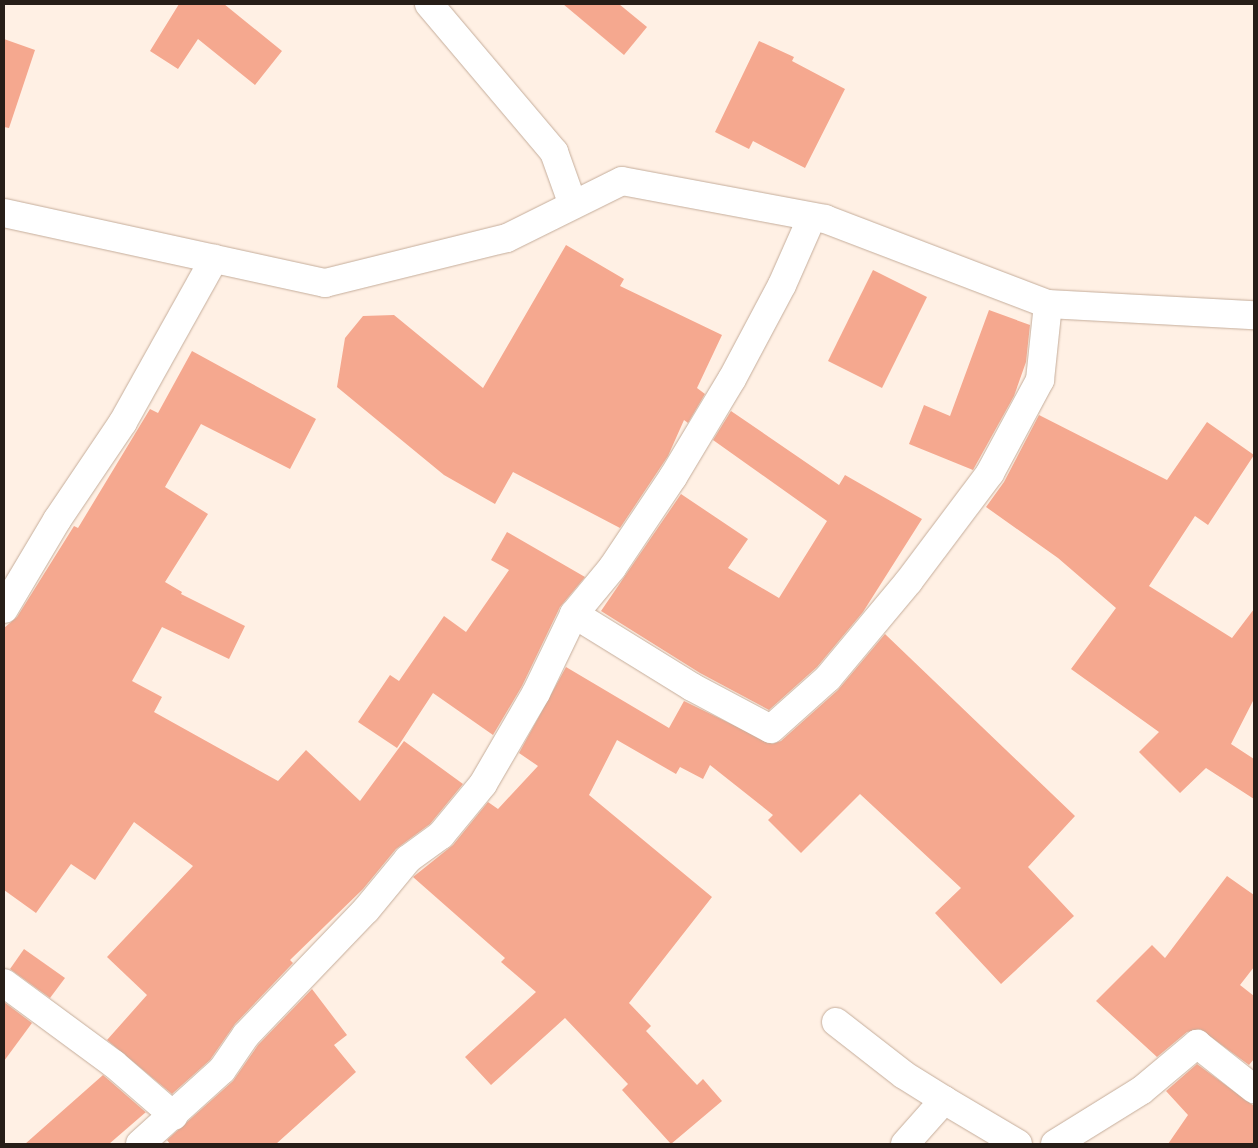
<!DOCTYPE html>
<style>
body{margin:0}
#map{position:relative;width:1258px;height:1148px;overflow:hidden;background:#fff0e4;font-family:"Asap Condensed",sans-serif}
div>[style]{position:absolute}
.building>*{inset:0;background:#f5a88f}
.roads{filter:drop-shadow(0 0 1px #c5ad9b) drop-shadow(0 0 1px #c5ad9b)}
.minor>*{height:28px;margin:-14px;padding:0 14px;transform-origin:14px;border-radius:14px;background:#fff}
span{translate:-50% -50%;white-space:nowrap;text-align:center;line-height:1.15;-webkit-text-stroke:4px #fff0e4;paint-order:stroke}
.frame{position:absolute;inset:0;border:5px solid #271e18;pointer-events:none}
</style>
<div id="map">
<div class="building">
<div style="clip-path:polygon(179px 4px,224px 4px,282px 51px,255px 85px,198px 39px,178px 69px,150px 51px)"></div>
<div style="clip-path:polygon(563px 4px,619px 4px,647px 27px,624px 55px)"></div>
<div style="clip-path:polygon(4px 39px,35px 50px,9px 128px,4px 127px)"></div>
<div style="clip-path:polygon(759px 41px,794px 57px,792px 61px,845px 89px,805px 168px,753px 141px,749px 149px,715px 132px)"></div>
<div style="clip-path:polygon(566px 245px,624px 279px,620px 286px,722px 335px,697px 388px,705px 394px,688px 423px,684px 420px,668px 456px,620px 528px,513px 472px,495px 504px,444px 475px,337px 387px,345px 338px,363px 316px,394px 315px,483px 388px)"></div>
<div style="clip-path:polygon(873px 270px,927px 297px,882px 388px,828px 361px)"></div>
<div style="clip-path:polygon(989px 310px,1030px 325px,1026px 362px,1014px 396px,973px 470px,909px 444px,924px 405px,950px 416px)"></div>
<div style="clip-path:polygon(192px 351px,316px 419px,290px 469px,201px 424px,165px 487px,208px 514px,165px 582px,182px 592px,181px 594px,245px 626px,229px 659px,162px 627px,132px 681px,162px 697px,154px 712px,278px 781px,306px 750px,360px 801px,404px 741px,463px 784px,430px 824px,396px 849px,363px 889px,290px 960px,293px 963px,235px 1024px,210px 1060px,172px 1094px,107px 1040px,147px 995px,107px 957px,193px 866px,134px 822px,95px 880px,71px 864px,36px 913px,4px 890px,4px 628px,17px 617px,74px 526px,78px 528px,150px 409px,158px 413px)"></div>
<div style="clip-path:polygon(731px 411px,839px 485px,845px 475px,922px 519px,863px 612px,817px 667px,769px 710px,700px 673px,601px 611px,681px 494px,748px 539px,728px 568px,779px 598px,827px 521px,713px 440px)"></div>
<div style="clip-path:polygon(1039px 415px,1167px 480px,1207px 422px,1254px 455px,1208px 525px,1195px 516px,1149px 586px,1232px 638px,1254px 609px,1254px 699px,1231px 744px,1254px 759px,1254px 799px,1206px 768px,1180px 793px,1139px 752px,1159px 732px,1071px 669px,1116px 608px,1058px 558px,986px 507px,1004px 482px)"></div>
<div style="clip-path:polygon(507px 532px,585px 577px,560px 607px,522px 686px,493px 735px,433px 693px,397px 748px,358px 722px,390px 675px,399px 681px,444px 616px,466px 632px,509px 570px,491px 560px)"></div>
<div style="clip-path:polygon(885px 634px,1075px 816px,1028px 867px,1074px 916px,1001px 984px,935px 913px,961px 888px,860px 794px,801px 853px,768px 820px,773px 815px,710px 765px,703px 779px,680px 767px,676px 774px,617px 740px,589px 795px,712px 897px,629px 1003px,651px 1026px,646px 1031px,697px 1085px,703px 1079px,722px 1101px,671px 1144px,622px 1090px,628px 1084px,565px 1018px,491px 1085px,465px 1057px,536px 992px,501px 962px,505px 958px,413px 877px,453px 845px,488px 802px,498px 809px,538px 766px,519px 753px,566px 667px,669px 728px,684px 701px,772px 744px,781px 741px,838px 690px)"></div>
<div style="clip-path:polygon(1227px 876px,1254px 895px,1254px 967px,1240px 985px,1254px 996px,1254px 1059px,1249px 1065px,1200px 1029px,1187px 1032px,1157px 1057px,1096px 1001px,1152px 945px,1165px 958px)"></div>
<div style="clip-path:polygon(24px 949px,65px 978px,50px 998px,10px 969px)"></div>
<div style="clip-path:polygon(312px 989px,347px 1035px,334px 1045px,356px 1072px,276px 1144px,170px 1144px,167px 1140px,233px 1081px,258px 1045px)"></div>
<div style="clip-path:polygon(4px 1002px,32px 1023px,4px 1061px)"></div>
<div style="clip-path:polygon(1197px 1064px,1254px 1106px,1254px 1144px,1168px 1144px,1188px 1115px,1166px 1091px)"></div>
<div style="clip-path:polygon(103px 1075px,149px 1115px,146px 1112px,109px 1144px,25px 1144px)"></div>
</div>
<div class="roads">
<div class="minor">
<div style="left:429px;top:4px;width:194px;rotate:49.8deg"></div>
<div style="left:554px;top:152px;width:56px;rotate:70.3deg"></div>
<div style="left:4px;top:213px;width:329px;rotate:12.3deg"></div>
<div style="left:325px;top:283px;width:187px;rotate:-13.9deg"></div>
<div style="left:507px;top:238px;width:128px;rotate:-26.4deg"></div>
<div style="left:622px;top:181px;width:207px;rotate:10.6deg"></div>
<div style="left:825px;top:219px;width:239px;rotate:20.9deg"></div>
<div style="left:1048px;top:304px;width:206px;rotate:3.1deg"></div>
<div style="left:4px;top:609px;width:104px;rotate:-59.2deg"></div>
<div style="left:57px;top:520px;width:118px;rotate:-56deg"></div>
<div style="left:123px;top:422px;width:187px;rotate:-60.8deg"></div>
<div style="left:574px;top:614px;width:139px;rotate:31.7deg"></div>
<div style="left:692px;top:687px;width:89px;rotate:28deg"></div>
<div style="left:771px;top:729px;width:76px;rotate:-41.8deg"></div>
<div style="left:828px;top:678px;width:126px;rotate:-50.1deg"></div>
<div style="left:909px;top:581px;width:135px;rotate:-53.1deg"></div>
<div style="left:990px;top:473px;width:106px;rotate:-61.7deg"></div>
<div style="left:1040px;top:380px;width:76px;rotate:-84deg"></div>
<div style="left:4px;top:983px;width:137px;rotate:36.4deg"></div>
<div style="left:114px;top:1064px;width:79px;rotate:40.9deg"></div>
<div style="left:836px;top:1022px;width:86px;rotate:37.9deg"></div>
<div style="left:904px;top:1075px;width:47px;rotate:32deg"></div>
<div style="left:140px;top:1144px;width:110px;rotate:-42.1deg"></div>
<div style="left:222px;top:1070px;width:42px;rotate:-55.6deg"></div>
<div style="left:246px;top:1035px;width:173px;rotate:-46.2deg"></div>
<div style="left:366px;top:910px;width:66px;rotate:-50.5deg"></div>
<div style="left:408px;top:859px;width:41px;rotate:-36deg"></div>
<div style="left:441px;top:835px;width:66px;rotate:-50.5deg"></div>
<div style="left:483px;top:784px;width:105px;rotate:-59.8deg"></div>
<div style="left:536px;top:693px;width:88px;rotate:-64.3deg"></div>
<div style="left:574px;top:614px;width:60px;rotate:-50.4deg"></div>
<div style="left:612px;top:568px;width:110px;rotate:-56.2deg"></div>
<div style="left:673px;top:477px;width:114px;rotate:-59deg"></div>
<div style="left:732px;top:379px;width:106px;rotate:-62deg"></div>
<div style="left:782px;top:285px;width:74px;rotate:-66.2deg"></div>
<div style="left:905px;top:1144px;width:59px;rotate:-48.4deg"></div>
<div style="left:944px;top:1100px;width:86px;rotate:30.7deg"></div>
<div style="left:1055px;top:1144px;width:102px;rotate:-31.8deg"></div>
<div style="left:1142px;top:1090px;width:72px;rotate:-39.9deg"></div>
<div style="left:1197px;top:1044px;width:73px;rotate:38.3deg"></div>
</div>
</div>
<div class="frame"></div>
</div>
